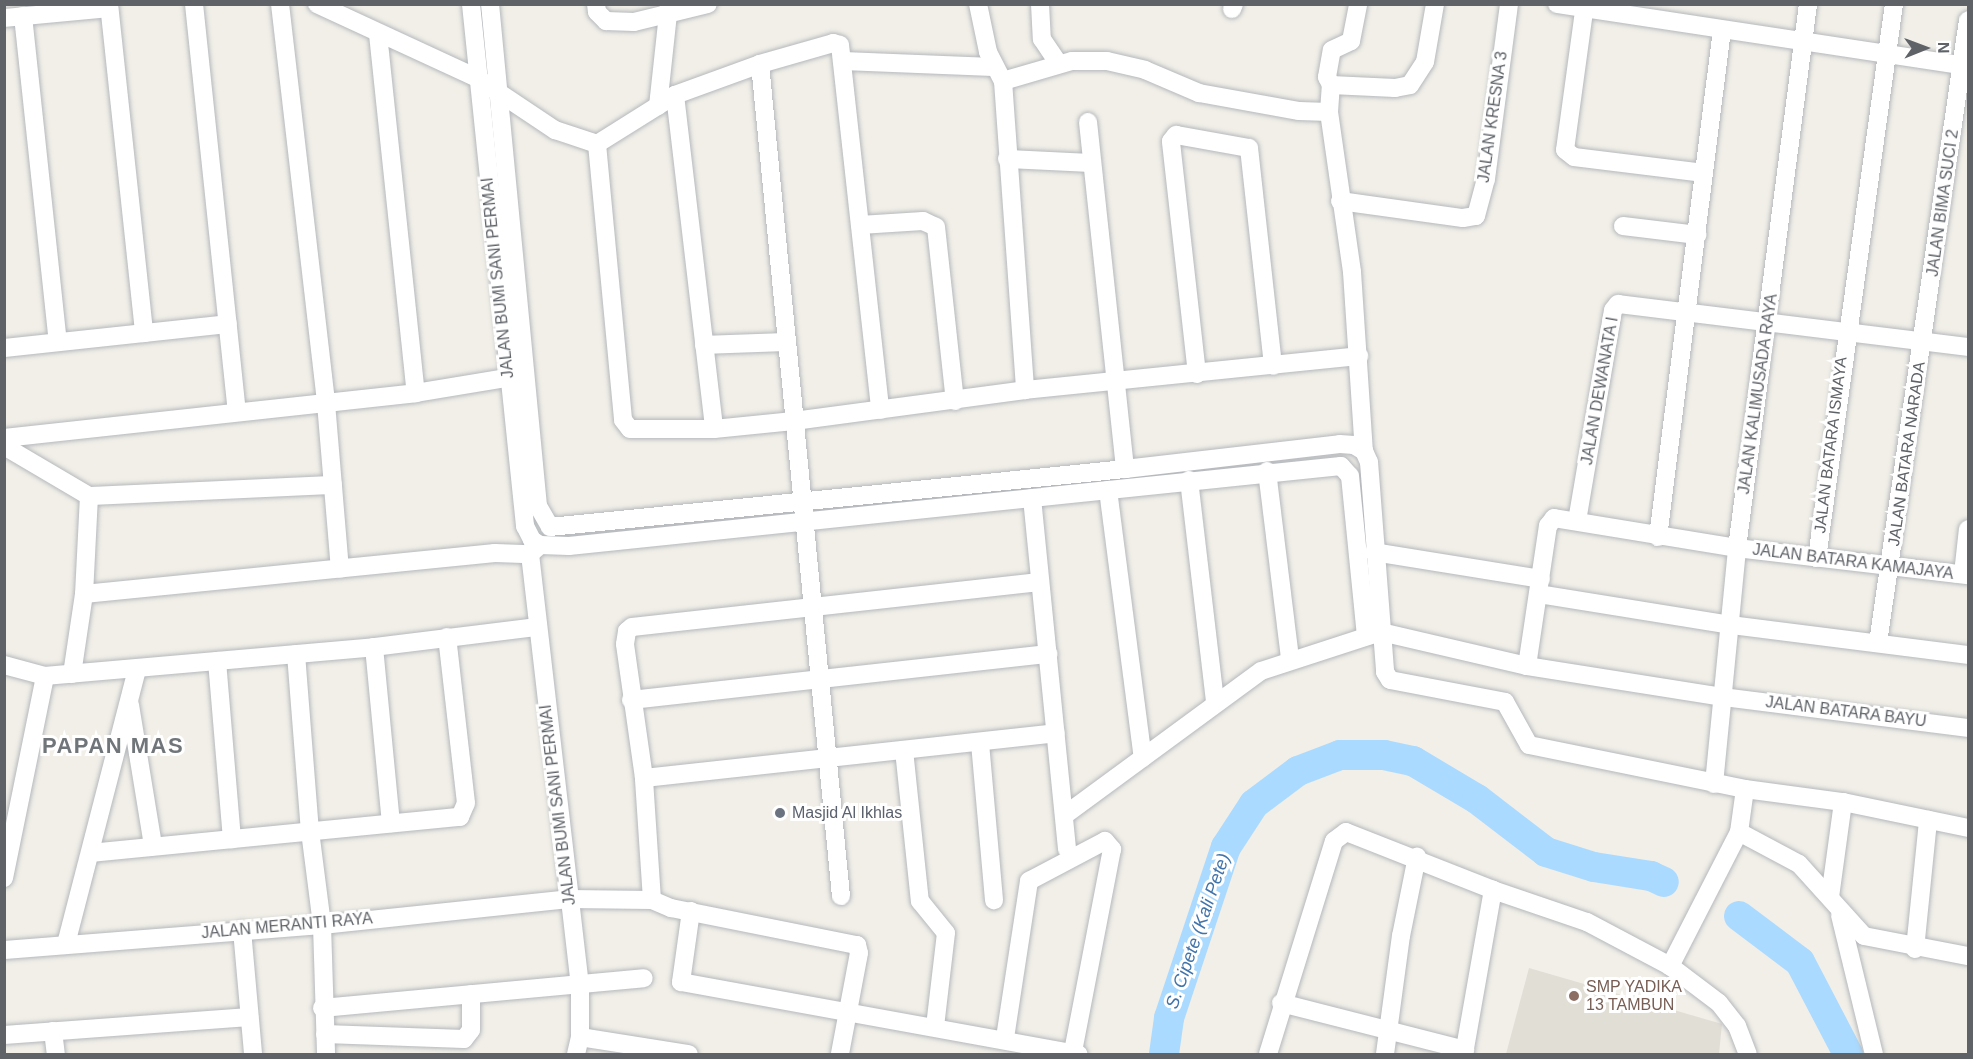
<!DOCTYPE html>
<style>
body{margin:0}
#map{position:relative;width:1973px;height:1059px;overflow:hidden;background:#f1efe8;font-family:Arial,sans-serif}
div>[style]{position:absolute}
.education>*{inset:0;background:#e1ded6}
.river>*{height:30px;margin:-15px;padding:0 15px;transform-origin:15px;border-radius:15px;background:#aadaff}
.roads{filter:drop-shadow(0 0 2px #b5b8bc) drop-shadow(0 0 2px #b5b8bc)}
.minor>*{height:18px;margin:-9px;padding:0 9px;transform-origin:9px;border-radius:9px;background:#fff}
.dots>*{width:16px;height:16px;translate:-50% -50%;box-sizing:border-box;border:3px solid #fff;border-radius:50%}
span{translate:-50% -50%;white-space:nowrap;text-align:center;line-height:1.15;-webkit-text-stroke:6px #fff;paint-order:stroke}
.street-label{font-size:16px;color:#5f6368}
.worship-label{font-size:16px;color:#5b616d}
.left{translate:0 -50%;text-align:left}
.education-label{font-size:16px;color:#785e54}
.water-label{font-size:18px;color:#4174aa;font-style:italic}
.district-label{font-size:22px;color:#70757a;font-weight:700;letter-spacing:1.5px}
.frame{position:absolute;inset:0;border:6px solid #5f6368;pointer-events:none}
.north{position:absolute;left:1895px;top:18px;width:60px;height:60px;-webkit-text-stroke:4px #fff;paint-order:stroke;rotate:89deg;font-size:16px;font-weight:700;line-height:24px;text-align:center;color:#5f6368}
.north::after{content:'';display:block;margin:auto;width:21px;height:27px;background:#5f6368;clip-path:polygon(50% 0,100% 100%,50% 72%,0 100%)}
</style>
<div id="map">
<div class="education">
<div style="clip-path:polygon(1529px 968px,1722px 1024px,1719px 1054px,1506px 1054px)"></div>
</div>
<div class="river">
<div style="left:1739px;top:916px;width:76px;rotate:37deg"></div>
<div style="left:1800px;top:962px;width:104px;rotate:62.4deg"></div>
<div style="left:1164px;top:1054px;width:36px;rotate:-82deg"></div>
<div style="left:1169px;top:1018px;width:180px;rotate:-71.6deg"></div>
<div style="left:1226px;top:847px;width:51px;rotate:-56.9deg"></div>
<div style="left:1254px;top:804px;width:55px;rotate:-36.9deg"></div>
<div style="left:1298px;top:771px;width:45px;rotate:-20.9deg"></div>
<div style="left:1340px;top:755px;width:44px"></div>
<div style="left:1384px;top:755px;width:30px;rotate:12deg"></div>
<div style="left:1413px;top:761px;width:74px;rotate:30.7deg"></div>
<div style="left:1477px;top:799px;width:87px;rotate:37.5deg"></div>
<div style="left:1546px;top:852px;width:50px;rotate:17.4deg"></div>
<div style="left:1594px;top:867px;width:58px;rotate:9deg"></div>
<div style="left:1651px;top:876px;width:14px;rotate:25deg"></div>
</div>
<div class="roads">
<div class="minor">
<div style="left:109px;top:4px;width:331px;rotate:83.9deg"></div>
<div style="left:194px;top:4px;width:408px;rotate:84deg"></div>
<div style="left:280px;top:4px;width:402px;rotate:83.4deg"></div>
<div style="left:326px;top:403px;width:166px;rotate:85.2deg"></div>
<div style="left:317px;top:4px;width:176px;rotate:24.8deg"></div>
<div style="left:477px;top:78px;width:94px;rotate:33.7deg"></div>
<div style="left:555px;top:130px;width:44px;rotate:18.4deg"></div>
<div style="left:597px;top:144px;width:92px;rotate:-32.1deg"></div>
<div style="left:675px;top:95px;width:90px;rotate:-20deg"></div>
<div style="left:760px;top:64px;width:76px;rotate:-16deg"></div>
<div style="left:833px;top:43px;width:7px;rotate:16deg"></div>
<div style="left:840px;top:45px;width:367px;rotate:83.7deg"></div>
<div style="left:471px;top:4px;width:525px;rotate:84.09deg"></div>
<div style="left:525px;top:526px;width:16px;rotate:63deg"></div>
<div style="left:532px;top:540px;width:9px;rotate:32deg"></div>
<div style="left:540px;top:545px;width:29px;rotate:2deg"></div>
<div style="left:569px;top:546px;width:776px;rotate:-5.92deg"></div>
<div style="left:1341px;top:466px;width:13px;rotate:48deg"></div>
<div style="left:1350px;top:476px;width:161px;rotate:84.3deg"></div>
<div style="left:490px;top:4px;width:504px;rotate:84.54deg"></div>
<div style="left:538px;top:506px;width:24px;rotate:60deg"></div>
<div style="left:550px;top:527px;width:578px;rotate:-5.76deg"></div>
<div style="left:1125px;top:469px;width:216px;rotate:-6.6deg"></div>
<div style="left:1340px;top:444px;width:14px;rotate:4deg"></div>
<div style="left:1354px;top:445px;width:12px;rotate:31deg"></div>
<div style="left:1364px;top:451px;width:12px;rotate:66deg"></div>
<div style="left:1369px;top:462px;width:211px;rotate:85.6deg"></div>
<div style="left:1385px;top:672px;width:9px;rotate:58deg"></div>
<div style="left:1390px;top:680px;width:117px;rotate:10.8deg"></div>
<div style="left:1505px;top:702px;width:49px;rotate:60.8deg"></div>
<div style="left:1529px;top:745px;width:220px;rotate:11.5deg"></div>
<div style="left:1745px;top:789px;width:43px;rotate:97.9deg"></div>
<div style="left:1739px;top:832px;width:151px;rotate:117.2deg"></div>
<div style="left:596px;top:4px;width:8px;rotate:83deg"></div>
<div style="left:597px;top:12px;width:13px;rotate:45deg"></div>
<div style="left:606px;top:21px;width:28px;rotate:2deg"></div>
<div style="left:634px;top:22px;width:76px;rotate:-13.7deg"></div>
<div style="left:978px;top:4px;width:49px;rotate:78.2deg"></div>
<div style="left:988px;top:52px;width:33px;rotate:63deg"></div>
<div style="left:1003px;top:81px;width:310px;rotate:85.9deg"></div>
<div style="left:1040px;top:4px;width:35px;rotate:87deg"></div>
<div style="left:1042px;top:39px;width:30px;rotate:56deg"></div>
<div style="left:1557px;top:4px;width:416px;rotate:8.6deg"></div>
<div style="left:1585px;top:4px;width:147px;rotate:97.8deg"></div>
<div style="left:1565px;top:150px;width:11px;rotate:38deg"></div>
<div style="left:1574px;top:157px;width:131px;rotate:7deg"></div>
<div style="left:1232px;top:9px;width:5px;rotate:-68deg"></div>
<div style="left:23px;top:16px;width:327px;rotate:83.9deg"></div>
<div style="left:4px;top:18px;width:105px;rotate:-5.4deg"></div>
<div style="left:378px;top:34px;width:361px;rotate:84deg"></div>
<div style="left:843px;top:61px;width:150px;rotate:2.3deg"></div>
<div style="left:760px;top:64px;width:836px;rotate:84.44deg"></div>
<div style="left:1003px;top:81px;width:72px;rotate:-16.2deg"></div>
<div style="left:1072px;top:61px;width:35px"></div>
<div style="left:1107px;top:61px;width:39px;rotate:13deg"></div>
<div style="left:1145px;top:70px;width:59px;rotate:23.1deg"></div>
<div style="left:1199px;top:93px;width:102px;rotate:10.2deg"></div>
<div style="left:1299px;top:111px;width:30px;rotate:2deg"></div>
<div style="left:1329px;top:112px;width:162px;rotate:81.8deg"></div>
<div style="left:1352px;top:272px;width:179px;rotate:86.2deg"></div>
<div style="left:1331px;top:85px;width:9px;rotate:-117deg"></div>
<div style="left:1327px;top:77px;width:27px;rotate:-80deg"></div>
<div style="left:1332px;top:50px;width:21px;rotate:-25deg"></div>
<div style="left:1351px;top:41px;width:38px;rotate:-79deg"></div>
<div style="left:675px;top:95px;width:336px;rotate:83.3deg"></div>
<div style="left:658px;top:106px;width:103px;rotate:-83.8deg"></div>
<div style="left:1329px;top:112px;width:27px;rotate:-86deg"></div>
<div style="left:1331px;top:85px;width:64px;rotate:2.7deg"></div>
<div style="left:1395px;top:88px;width:15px;rotate:-11deg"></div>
<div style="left:1410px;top:85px;width:27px;rotate:-57deg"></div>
<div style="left:1425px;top:62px;width:59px;rotate:-80.2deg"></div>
<div style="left:1088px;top:122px;width:349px;rotate:83.9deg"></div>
<div style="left:597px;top:144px;width:277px;rotate:84.6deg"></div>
<div style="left:623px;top:420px;width:11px;rotate:52deg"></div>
<div style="left:630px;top:429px;width:84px"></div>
<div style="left:714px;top:429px;width:80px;rotate:-5.7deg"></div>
<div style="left:794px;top:421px;width:233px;rotate:-7.6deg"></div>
<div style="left:1025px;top:390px;width:336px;rotate:-5.8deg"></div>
<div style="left:1007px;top:159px;width:85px;rotate:2.7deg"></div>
<div style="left:1340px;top:201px;width:124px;rotate:7.9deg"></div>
<div style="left:1463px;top:218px;width:13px;rotate:-9deg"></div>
<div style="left:1476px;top:216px;width:38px;rotate:-75deg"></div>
<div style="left:1486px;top:179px;width:177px;rotate:-82.5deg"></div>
<div style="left:860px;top:225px;width:63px;rotate:-3.6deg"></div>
<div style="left:923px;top:221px;width:14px;rotate:25deg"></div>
<div style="left:936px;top:227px;width:175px;rotate:83.8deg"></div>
<div style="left:1623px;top:226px;width:75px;rotate:6.9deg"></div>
<div style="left:704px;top:345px;width:80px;rotate:-2.1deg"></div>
<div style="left:4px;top:348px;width:225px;rotate:-6.1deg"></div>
<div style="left:1197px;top:374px;width:234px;rotate:-96.4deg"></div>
<div style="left:1171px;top:141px;width:8px;rotate:-50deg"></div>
<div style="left:1176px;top:135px;width:74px;rotate:10.1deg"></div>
<div style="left:1249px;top:148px;width:219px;rotate:83.7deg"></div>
<div style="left:4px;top:438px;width:414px;rotate:-6.2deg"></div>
<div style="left:416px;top:393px;width:103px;rotate:-9.5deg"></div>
<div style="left:4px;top:446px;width:99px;rotate:30.5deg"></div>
<div style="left:89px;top:496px;width:98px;rotate:92.9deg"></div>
<div style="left:84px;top:594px;width:81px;rotate:98.5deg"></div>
<div style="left:1267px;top:471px;width:189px;rotate:83deg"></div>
<div style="left:1189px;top:480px;width:224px;rotate:83.3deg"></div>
<div style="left:1108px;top:490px;width:270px;rotate:82.6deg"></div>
<div style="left:89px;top:496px;width:244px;rotate:-2.6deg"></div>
<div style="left:1032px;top:498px;width:353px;rotate:84.3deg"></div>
<div style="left:1577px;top:521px;width:214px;rotate:-80.3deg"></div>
<div style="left:1613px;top:310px;width:8px;rotate:-50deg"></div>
<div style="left:1618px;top:304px;width:353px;rotate:7deg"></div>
<div style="left:1658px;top:537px;width:511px;rotate:-82.81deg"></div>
<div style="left:1374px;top:552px;width:169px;rotate:9.2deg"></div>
<div style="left:530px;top:554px;width:434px;rotate:83.4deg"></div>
<div style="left:580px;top:985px;width:52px;rotate:90deg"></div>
<div style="left:580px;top:1037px;width:17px;rotate:103deg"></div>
<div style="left:1817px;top:558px;width:559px;rotate:-82.09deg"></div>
<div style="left:1963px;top:574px;width:45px;rotate:-83.7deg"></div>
<div style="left:84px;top:594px;width:413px;rotate:-5.7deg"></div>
<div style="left:495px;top:553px;width:35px;rotate:2deg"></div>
<div style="left:530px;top:554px;width:12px;rotate:-42deg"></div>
<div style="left:1539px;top:594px;width:194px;rotate:9.2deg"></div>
<div style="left:1731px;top:625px;width:239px;rotate:7.2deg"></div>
<div style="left:1878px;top:643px;width:629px;rotate:-81.78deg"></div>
<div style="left:374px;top:647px;width:177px;rotate:84.5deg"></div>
<div style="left:296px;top:654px;width:178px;rotate:85.5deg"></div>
<div style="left:310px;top:831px;width:95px;rotate:82.7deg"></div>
<div style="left:322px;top:925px;width:129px;rotate:88.2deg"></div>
<div style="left:217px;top:661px;width:179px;rotate:85.2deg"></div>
<div style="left:4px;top:665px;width:42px;rotate:15deg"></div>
<div style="left:1527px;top:666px;width:142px;rotate:-81.5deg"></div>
<div style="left:1548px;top:526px;width:10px;rotate:-53deg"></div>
<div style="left:1554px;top:518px;width:185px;rotate:9.3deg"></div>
<div style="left:1737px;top:548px;width:233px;rotate:6.7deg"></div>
<div style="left:631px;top:700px;width:420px;rotate:-6.3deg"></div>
<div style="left:130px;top:705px;width:143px;rotate:80.7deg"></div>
<div style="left:980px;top:743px;width:158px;rotate:84.9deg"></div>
<div style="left:904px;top:750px;width:152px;rotate:84deg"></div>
<div style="left:920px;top:901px;width:41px;rotate:50.9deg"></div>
<div style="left:946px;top:933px;width:94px;rotate:96.7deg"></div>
<div style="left:644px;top:778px;width:414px;rotate:-6.2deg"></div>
<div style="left:1714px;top:784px;width:237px;rotate:-84.4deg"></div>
<div style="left:1737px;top:548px;width:549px;rotate:-82.56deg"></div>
<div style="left:1745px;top:789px;width:99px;rotate:7.6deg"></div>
<div style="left:1843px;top:802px;width:128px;rotate:11.7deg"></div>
<div style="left:1065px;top:815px;width:243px;rotate:-36.3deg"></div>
<div style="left:1261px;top:671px;width:126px;rotate:-18deg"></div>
<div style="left:1381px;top:632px;width:150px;rotate:13.1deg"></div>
<div style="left:1527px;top:666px;width:198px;rotate:9deg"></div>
<div style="left:1723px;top:697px;width:247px;rotate:7.2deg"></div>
<div style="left:1739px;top:832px;width:68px;rotate:28.1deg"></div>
<div style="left:1799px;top:864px;width:97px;rotate:47.9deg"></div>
<div style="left:1864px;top:936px;width:106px;rotate:10.9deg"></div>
<div style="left:90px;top:853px;width:372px;rotate:-5.6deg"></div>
<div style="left:460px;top:817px;width:15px;rotate:-67deg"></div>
<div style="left:466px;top:803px;width:167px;rotate:-96.5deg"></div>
<div style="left:4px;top:878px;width:206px;rotate:-78.5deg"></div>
<div style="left:45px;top:676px;width:330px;rotate:-5deg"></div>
<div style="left:374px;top:647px;width:164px;rotate:-7deg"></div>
<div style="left:1830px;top:897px;width:96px;rotate:-82.2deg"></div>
<div style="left:652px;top:900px;width:21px;rotate:23deg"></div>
<div style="left:671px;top:908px;width:190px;rotate:11.3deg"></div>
<div style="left:857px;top:945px;width:8px;rotate:76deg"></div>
<div style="left:859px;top:953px;width:103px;rotate:100.7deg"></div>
<div style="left:691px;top:911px;width:72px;rotate:98deg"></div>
<div style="left:681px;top:982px;width:404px;rotate:10.3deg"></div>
<div style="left:1840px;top:915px;width:143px;rotate:76.3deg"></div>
<div style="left:242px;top:930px;width:124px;rotate:84.9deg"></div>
<div style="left:66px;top:944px;width:283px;rotate:-75.5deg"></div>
<div style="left:1915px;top:949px;width:130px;rotate:-84.2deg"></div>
<div style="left:4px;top:950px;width:319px;rotate:-4.5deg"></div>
<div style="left:322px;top:925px;width:248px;rotate:-6deg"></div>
<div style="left:569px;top:899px;width:83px;rotate:0.7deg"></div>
<div style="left:652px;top:900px;width:122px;rotate:-93.8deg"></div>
<div style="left:644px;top:778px;width:135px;rotate:-98.1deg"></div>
<div style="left:625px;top:644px;width:13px;rotate:-81deg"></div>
<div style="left:627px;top:631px;width:6px;rotate:-39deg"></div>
<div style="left:632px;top:627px;width:410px;rotate:-6.3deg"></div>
<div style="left:1281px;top:1003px;width:190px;rotate:14.3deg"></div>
<div style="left:322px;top:1008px;width:323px;rotate:-5.3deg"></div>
<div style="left:53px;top:1031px;width:23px;rotate:83deg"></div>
<div style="left:325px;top:1034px;width:139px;rotate:2.1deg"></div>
<div style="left:464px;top:1039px;width:11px;rotate:-52deg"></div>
<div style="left:471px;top:1030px;width:36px;rotate:-90deg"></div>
<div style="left:4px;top:1035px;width:246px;rotate:-4.2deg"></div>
<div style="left:580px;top:1037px;width:110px;rotate:8.9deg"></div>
<div style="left:1005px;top:1038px;width:159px;rotate:-81.3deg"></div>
<div style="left:1029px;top:881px;width:86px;rotate:-27.8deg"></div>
<div style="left:1105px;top:841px;width:11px;rotate:49deg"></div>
<div style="left:1112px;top:849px;width:207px;rotate:100.9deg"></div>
<div style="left:1268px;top:1054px;width:223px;rotate:-72.8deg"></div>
<div style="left:1334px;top:841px;width:15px;rotate:-37deg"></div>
<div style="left:1346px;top:832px;width:158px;rotate:21.5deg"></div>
<div style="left:1493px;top:890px;width:99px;rotate:18.8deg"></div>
<div style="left:1587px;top:922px;width:94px;rotate:27.9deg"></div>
<div style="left:1670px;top:966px;width:61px;rotate:37.1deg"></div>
<div style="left:1719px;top:1003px;width:29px;rotate:52deg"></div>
<div style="left:1737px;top:1026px;width:30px;rotate:69deg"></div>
<div style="left:1385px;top:1054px;width:119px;rotate:-82.3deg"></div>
<div style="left:1401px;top:936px;width:81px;rotate:-78.6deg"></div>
<div style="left:1464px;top:1054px;width:167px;rotate:-80deg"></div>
</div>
</div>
<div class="dots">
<div style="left:780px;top:813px;background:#6b7280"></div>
<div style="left:1574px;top:996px;background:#8d6e63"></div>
</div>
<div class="street-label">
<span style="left:1493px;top:117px;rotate:-82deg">JALAN KRESNA 3</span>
<span style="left:1943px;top:203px;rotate:-82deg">JALAN BIMA SUCI 2</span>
<span style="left:498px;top:278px;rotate:-96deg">JALAN BUMI SANI PERMAI</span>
<span style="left:1600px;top:391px;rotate:-80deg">JALAN DEWANATA I</span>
<span style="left:1758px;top:394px;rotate:-82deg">JALAN KALIMUSADA RAYA</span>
<span style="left:1831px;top:445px;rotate:-83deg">JALAN BATARA ISMAYA</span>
<span style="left:1907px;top:454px;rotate:-82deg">JALAN BATARA NARADA</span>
<span style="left:1853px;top:562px;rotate:7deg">JALAN BATARA KAMAJAYA</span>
<span style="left:1846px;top:712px;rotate:7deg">JALAN BATARA BAYU</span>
<span style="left:558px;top:805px;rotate:-97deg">JALAN BUMI SANI PERMAI</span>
<span style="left:287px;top:926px;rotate:-5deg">JALAN MERANTI RAYA</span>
</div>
<div class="worship-label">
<span class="left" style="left:792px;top:813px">Masjid Al Ikhlas</span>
</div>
<div class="education-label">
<span class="left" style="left:1586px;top:996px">SMP YADIKA<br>13 TAMBUN</span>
</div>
<div class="water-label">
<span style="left:1198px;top:931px;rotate:-71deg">S. Cipete (Kali Pete)</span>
</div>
<div class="district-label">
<span style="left:113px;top:746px">PAPAN MAS</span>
</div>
<div class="frame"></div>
<div class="north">N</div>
</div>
